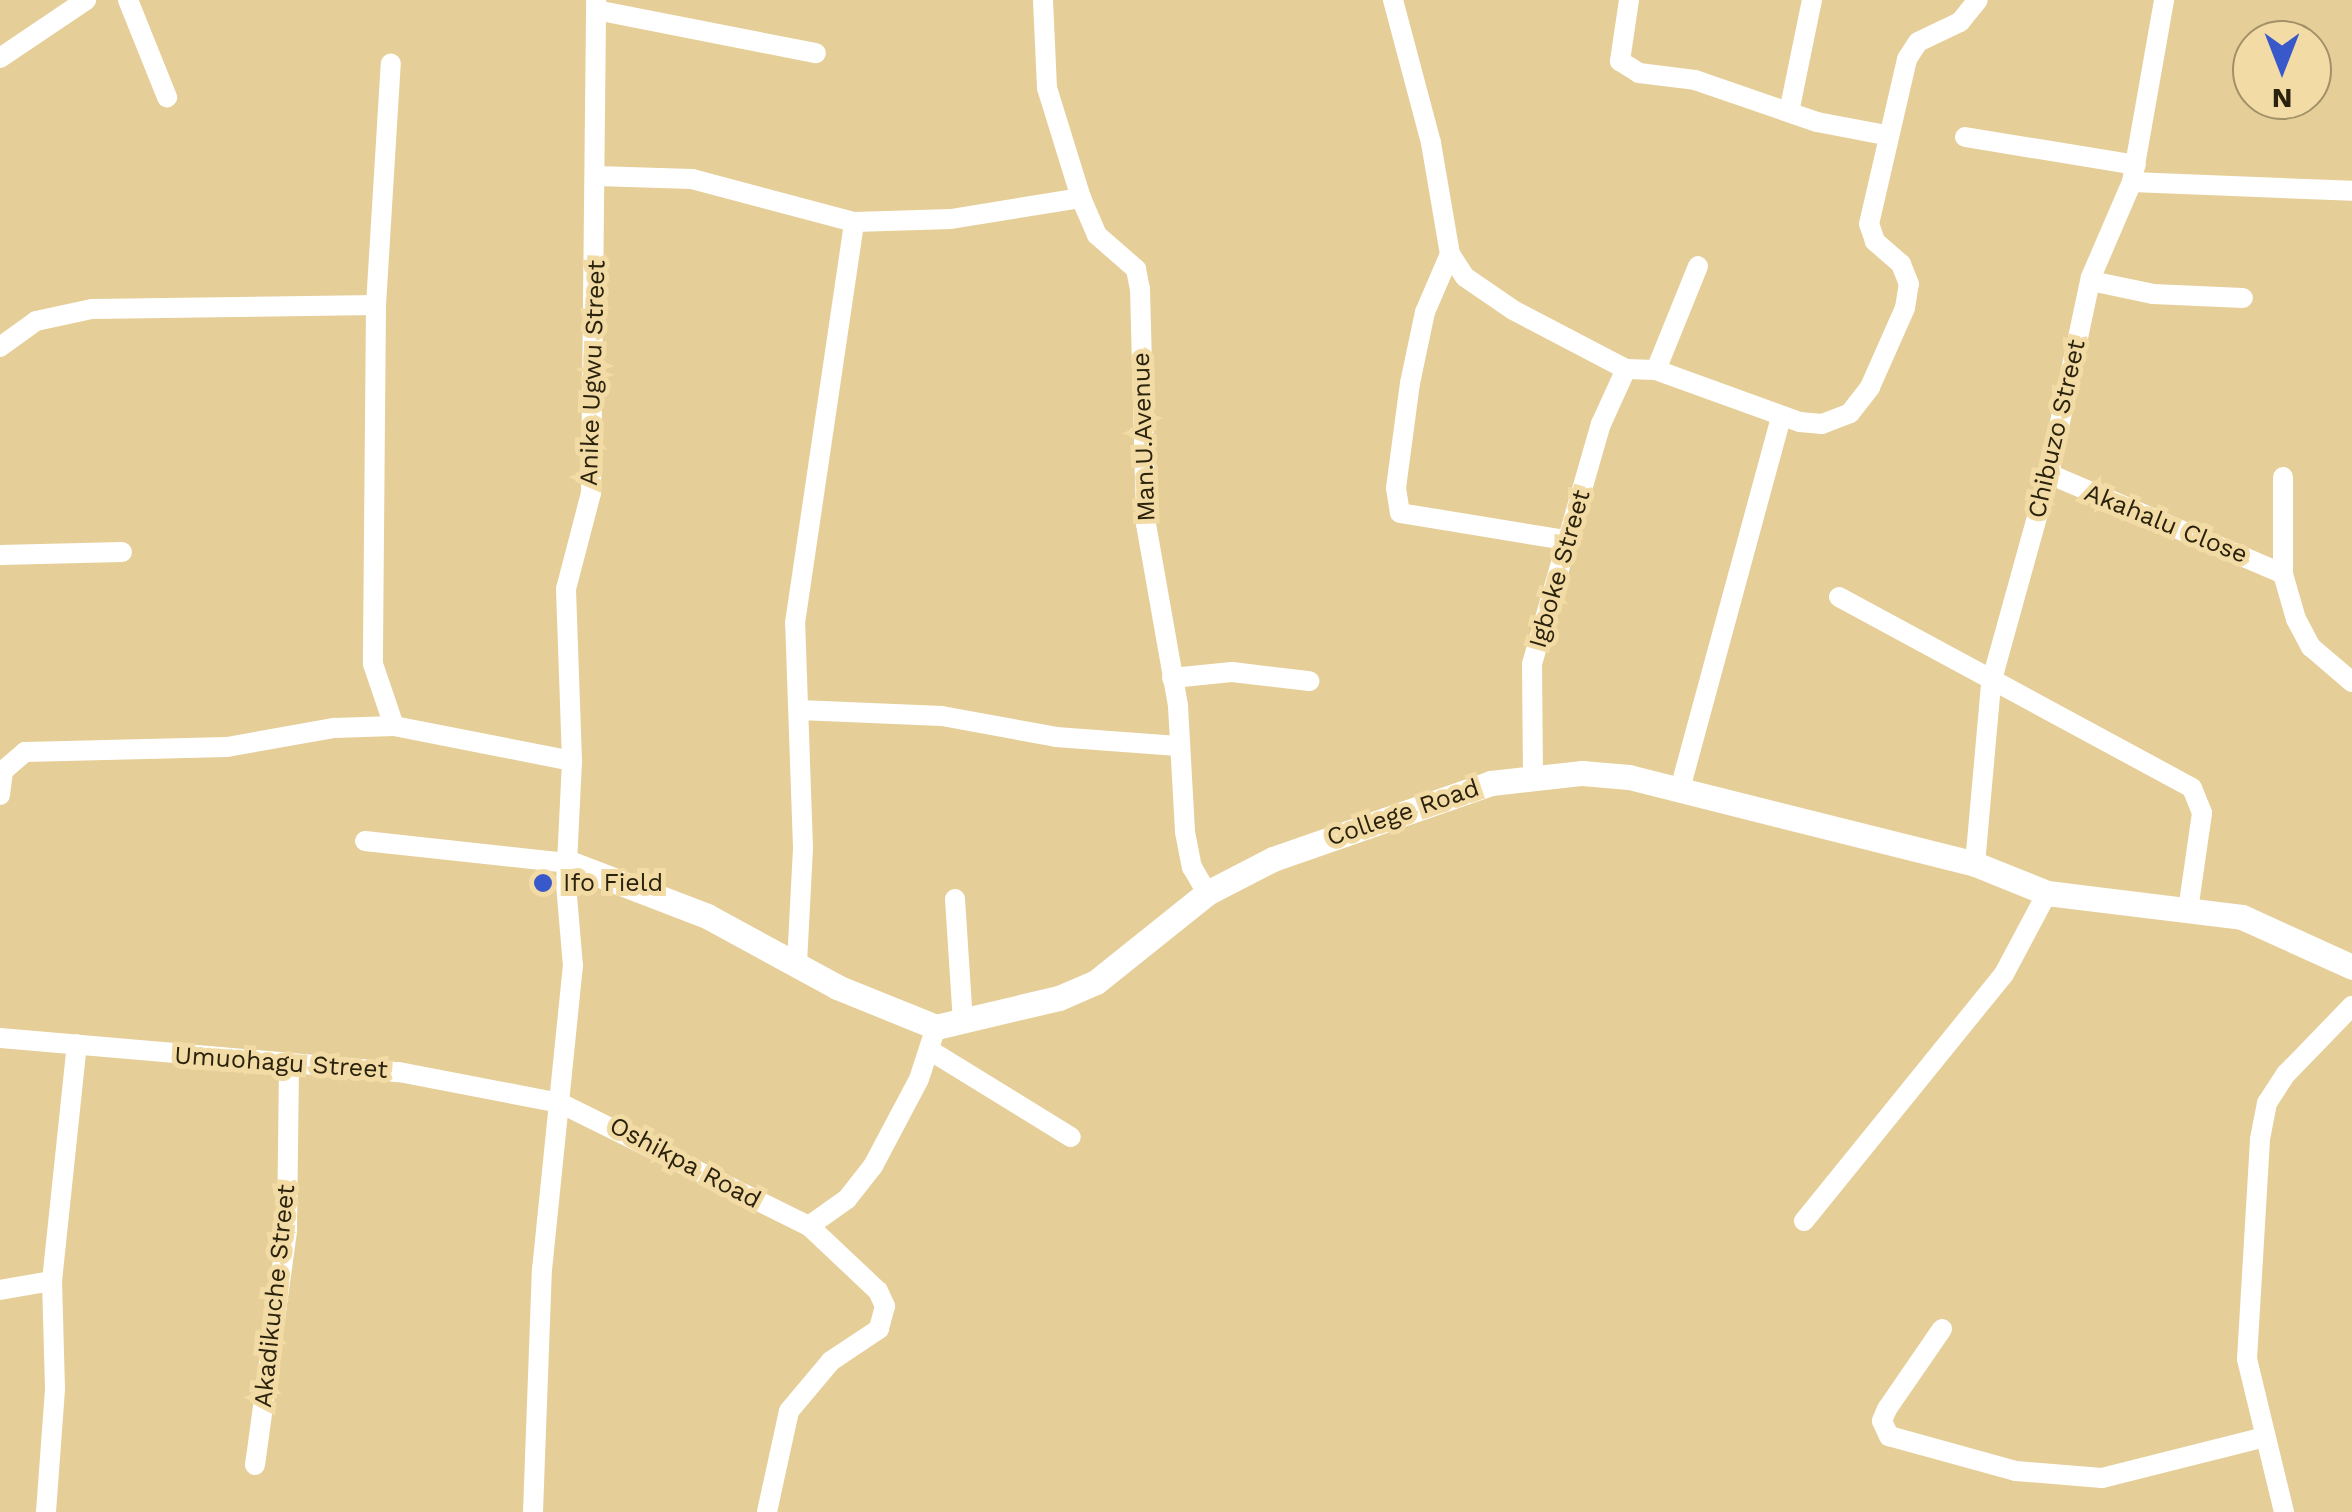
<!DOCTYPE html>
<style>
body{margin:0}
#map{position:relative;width:2352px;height:1512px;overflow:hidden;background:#e5ce98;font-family:"Work Sans",sans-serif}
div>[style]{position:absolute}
.minor>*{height:20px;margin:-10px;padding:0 10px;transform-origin:10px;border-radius:10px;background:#fff}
.major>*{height:25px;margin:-12.5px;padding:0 12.5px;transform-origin:12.5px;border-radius:12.5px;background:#fff}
.dots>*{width:28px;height:28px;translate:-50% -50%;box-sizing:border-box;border:5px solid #f2dba5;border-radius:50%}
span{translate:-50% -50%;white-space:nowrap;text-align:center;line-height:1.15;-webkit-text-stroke:10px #f2dba5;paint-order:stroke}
.street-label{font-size:25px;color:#2a220c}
.poi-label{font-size:25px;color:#2a220c}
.left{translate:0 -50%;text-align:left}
.north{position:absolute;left:2232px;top:20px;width:100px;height:100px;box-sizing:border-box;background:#f2dba5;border:2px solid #a29168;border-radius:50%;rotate:180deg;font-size:28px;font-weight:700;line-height:40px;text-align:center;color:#2a220c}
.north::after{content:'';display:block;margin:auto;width:35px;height:45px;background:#3958ca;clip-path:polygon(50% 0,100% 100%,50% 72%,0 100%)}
</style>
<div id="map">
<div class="minor">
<div style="left:128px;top:0;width:105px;rotate:68.1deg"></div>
<div style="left:1043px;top:0;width:88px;rotate:87.4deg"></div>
<div style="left:1047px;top:88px;width:115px;rotate:72.8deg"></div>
<div style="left:1081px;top:198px;width:40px;rotate:66.6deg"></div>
<div style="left:1097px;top:235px;width:52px;rotate:41.1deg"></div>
<div style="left:1136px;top:269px;width:20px;rotate:79deg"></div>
<div style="left:1140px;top:289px;width:235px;rotate:88.5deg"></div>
<div style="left:1146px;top:524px;width:185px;rotate:80deg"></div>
<div style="left:1178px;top:706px;width:126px;rotate:86.8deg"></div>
<div style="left:1185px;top:832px;width:36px;rotate:79deg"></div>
<div style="left:1192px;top:867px;width:30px;rotate:60deg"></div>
<div style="left:1393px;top:0;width:148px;rotate:75.1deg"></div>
<div style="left:1431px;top:143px;width:113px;rotate:80.3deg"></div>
<div style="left:1450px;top:254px;width:27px;rotate:57deg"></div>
<div style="left:1465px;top:277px;width:58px;rotate:34.5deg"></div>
<div style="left:1513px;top:310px;width:127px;rotate:27.6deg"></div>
<div style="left:1629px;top:0;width:62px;rotate:98.4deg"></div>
<div style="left:1620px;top:61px;width:22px;rotate:32deg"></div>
<div style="left:1639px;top:73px;width:56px;rotate:7.1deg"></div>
<div style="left:1695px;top:80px;width:129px;rotate:19deg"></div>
<div style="left:1817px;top:122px;width:69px;rotate:10.8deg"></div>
<div style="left:596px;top:10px;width:224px;rotate:11.1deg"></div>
<div style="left:0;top:58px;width:104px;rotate:-34deg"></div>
<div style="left:1789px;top:112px;width:114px;rotate:-78.4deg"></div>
<div style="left:1965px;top:137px;width:173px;rotate:9.3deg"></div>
<div style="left:596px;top:176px;width:96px;rotate:1.8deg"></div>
<div style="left:692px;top:179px;width:168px;rotate:14.9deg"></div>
<div style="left:854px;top:222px;width:97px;rotate:-1.8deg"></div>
<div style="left:951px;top:219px;width:132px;rotate:-9.2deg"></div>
<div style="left:2132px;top:182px;width:220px;rotate:2.3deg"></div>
<div style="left:1450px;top:254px;width:63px;rotate:113.3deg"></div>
<div style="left:1425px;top:312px;width:73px;rotate:101.9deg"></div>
<div style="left:1410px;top:383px;width:106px;rotate:97.6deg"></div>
<div style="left:1396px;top:488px;width:25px;rotate:81deg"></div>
<div style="left:1400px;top:513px;width:173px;rotate:9.3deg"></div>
<div style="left:2091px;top:281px;width:63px;rotate:11.8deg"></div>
<div style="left:2153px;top:294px;width:90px;rotate:2.5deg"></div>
<div style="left:376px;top:305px;width:242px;rotate:-86.5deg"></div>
<div style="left:0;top:347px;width:44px;rotate:-35.8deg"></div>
<div style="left:36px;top:321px;width:57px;rotate:-12.1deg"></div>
<div style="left:92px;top:309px;width:284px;rotate:-0.8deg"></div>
<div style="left:376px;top:305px;width:359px;rotate:90.5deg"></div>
<div style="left:373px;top:664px;width:65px;rotate:71.3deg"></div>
<div style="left:1626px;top:369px;width:30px;rotate:2deg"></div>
<div style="left:1656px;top:370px;width:153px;rotate:19.9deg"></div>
<div style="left:1800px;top:422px;width:22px;rotate:5deg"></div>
<div style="left:1822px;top:424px;width:30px;rotate:-21deg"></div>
<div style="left:1850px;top:413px;width:33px;rotate:-52deg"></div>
<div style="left:1870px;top:387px;width:86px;rotate:-66.1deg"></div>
<div style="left:1905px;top:308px;width:24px;rotate:-81deg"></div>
<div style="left:1909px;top:284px;width:22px;rotate:-112deg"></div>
<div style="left:1901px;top:264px;width:35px;rotate:-139deg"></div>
<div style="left:1875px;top:241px;width:18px;rotate:-109deg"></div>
<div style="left:1869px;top:224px;width:169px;rotate:-77deg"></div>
<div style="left:1907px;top:59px;width:20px;rotate:-57deg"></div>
<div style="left:1918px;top:42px;width:47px;rotate:-25.5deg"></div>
<div style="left:1960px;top:22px;width:28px;rotate:-51deg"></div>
<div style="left:1656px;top:370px;width:112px;rotate:-68deg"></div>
<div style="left:2049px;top:474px;width:254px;rotate:23.1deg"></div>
<div style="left:2283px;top:477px;width:97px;rotate:90deg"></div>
<div style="left:2283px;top:574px;width:47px;rotate:73.9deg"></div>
<div style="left:2296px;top:619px;width:32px;rotate:62deg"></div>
<div style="left:2311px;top:647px;width:54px;rotate:40.5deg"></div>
<div style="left:0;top:555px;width:122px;rotate:-1.4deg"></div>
<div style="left:1839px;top:597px;width:401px;rotate:28.4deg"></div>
<div style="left:2192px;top:788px;width:27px;rotate:68deg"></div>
<div style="left:2202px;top:813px;width:98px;rotate:98.2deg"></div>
<div style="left:1172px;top:678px;width:60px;rotate:-5.7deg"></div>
<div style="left:1232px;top:672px;width:78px;rotate:6.7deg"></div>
<div style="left:799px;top:710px;width:143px;rotate:2.4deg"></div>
<div style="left:942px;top:716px;width:116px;rotate:10.4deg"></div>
<div style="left:1056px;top:737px;width:122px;rotate:4.2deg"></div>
<div style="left:1533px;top:777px;width:113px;rotate:-90.5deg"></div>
<div style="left:1532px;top:664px;width:250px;rotate:-74deg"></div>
<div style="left:1601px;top:424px;width:60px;rotate:-65.6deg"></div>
<div style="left:1680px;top:789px;width:386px;rotate:-74.8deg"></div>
<div style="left:0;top:795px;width:24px;rotate:-83deg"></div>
<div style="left:3px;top:771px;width:29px;rotate:-41deg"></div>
<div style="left:25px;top:752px;width:202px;rotate:-1.4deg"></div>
<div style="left:227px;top:747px;width:109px;rotate:-10.1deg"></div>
<div style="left:334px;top:728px;width:60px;rotate:-1.9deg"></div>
<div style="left:394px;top:726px;width:181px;rotate:11.1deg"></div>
<div style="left:365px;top:841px;width:205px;rotate:6.2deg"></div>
<div style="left:1975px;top:864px;width:182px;rotate:-84.9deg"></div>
<div style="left:1991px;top:683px;width:217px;rotate:-74.5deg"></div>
<div style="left:2049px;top:474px;width:201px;rotate:-78deg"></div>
<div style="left:2091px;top:277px;width:103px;rotate:-66.7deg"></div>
<div style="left:2132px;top:182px;width:185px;rotate:-80deg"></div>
<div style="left:955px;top:899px;width:124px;rotate:86.3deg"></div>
<div style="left:797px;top:963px;width:115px;rotate:-87deg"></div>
<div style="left:803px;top:848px;width:225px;rotate:-92deg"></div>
<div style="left:795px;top:623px;width:405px;rotate:-81.6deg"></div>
<div style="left:0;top:1038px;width:400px;rotate:4.9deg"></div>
<div style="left:399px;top:1072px;width:164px;rotate:10.9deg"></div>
<div style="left:560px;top:1103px;width:278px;rotate:26.3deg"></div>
<div style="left:809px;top:1226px;width:95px;rotate:43.3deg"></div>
<div style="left:878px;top:1291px;width:17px;rotate:65deg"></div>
<div style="left:885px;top:1306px;width:24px;rotate:105deg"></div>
<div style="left:879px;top:1329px;width:58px;rotate:146.3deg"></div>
<div style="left:831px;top:1361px;width:65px;rotate:130deg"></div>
<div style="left:789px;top:1411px;width:103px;rotate:102.3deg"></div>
<div style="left:931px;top:1051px;width:164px;rotate:31.6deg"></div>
<div style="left:1804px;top:1221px;width:318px;rotate:-51deg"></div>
<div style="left:2004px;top:974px;width:92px;rotate:-62deg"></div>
<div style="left:809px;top:1226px;width:47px;rotate:-35.4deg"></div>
<div style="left:847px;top:1199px;width:42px;rotate:-51.8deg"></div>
<div style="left:873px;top:1166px;width:98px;rotate:-62.1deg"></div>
<div style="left:919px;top:1079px;width:55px;rotate:-71.9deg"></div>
<div style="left:0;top:1290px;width:53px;rotate:-9.8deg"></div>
<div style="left:52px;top:1281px;width:238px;rotate:-84deg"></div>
<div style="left:1942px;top:1329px;width:97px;rotate:124.5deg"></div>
<div style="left:1887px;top:1409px;width:13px;rotate:113deg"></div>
<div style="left:1882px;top:1421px;width:17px;rotate:65deg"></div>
<div style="left:1889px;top:1436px;width:132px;rotate:15.4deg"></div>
<div style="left:2016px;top:1471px;width:86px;rotate:4.7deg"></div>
<div style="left:2102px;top:1478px;width:168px;rotate:-14.1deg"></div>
<div style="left:255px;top:1465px;width:237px;rotate:-82.2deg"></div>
<div style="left:287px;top:1230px;width:164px;rotate:-89.3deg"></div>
<div style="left:46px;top:1512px;width:124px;rotate:-85.8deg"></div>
<div style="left:55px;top:1388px;width:107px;rotate:-91.6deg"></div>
<div style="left:533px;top:1512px;width:242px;rotate:-87.9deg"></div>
<div style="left:542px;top:1270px;width:306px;rotate:-84.2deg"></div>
<div style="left:573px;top:966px;width:82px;rotate:-94.9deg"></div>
<div style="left:566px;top:884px;width:123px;rotate:-87.2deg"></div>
<div style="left:572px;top:761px;width:172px;rotate:-92deg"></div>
<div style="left:566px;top:589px;width:99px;rotate:-75.4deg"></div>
<div style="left:591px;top:493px;width:493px;rotate:-89.4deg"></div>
<div style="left:2284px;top:1512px;width:157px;rotate:-103.6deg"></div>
<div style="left:2247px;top:1359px;width:220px;rotate:-86.6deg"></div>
<div style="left:2260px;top:1139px;width:37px;rotate:-79deg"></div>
<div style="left:2267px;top:1103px;width:35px;rotate:-57deg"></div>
<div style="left:2286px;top:1074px;width:95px;rotate:-45.9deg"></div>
</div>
<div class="major">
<div style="left:569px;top:863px;width:148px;rotate:21deg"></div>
<div style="left:707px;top:916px;width:148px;rotate:28.6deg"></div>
<div style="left:837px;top:987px;width:107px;rotate:22deg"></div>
<div style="left:936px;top:1027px;width:126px;rotate:-13.3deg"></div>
<div style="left:1059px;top:998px;width:40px;rotate:-23.4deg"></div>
<div style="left:1096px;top:982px;width:142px;rotate:-38.7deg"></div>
<div style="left:1207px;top:893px;width:74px;rotate:-27.3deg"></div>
<div style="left:1273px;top:859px;width:231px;rotate:-19.2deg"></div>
<div style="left:1491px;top:783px;width:92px;rotate:-6.3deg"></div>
<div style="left:1582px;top:773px;width:47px;rotate:4.9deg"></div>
<div style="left:1629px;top:777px;width:357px;rotate:14.1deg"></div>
<div style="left:1975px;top:864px;width:78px;rotate:21.9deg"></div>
<div style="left:2047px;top:893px;width:196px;rotate:7deg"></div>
<div style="left:2242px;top:917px;width:121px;rotate:24.4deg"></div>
</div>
<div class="dots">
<div style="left:543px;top:883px;background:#3958ca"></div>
</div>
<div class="street-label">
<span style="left:593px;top:373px;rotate:-88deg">Anike Ugwu Street</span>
<span style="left:2057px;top:429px;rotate:-77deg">Chibuzo Street</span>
<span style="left:1144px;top:437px;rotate:-92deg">Man.U.Avenue</span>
<span style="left:2166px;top:524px;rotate:22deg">Akahalu Close</span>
<span style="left:1560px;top:569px;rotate:-74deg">Igboke Street</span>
<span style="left:1403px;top:813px;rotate:-19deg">College Road</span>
<span style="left:281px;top:1063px;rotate:4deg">Umuohagu Street</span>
<span style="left:685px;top:1163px;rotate:28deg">Oshikpa Road</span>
<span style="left:275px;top:1296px;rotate:-84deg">Akadikuche Street</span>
</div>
<div class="poi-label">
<span class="left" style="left:563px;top:883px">Ifo Field</span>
</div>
<div class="north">N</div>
</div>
